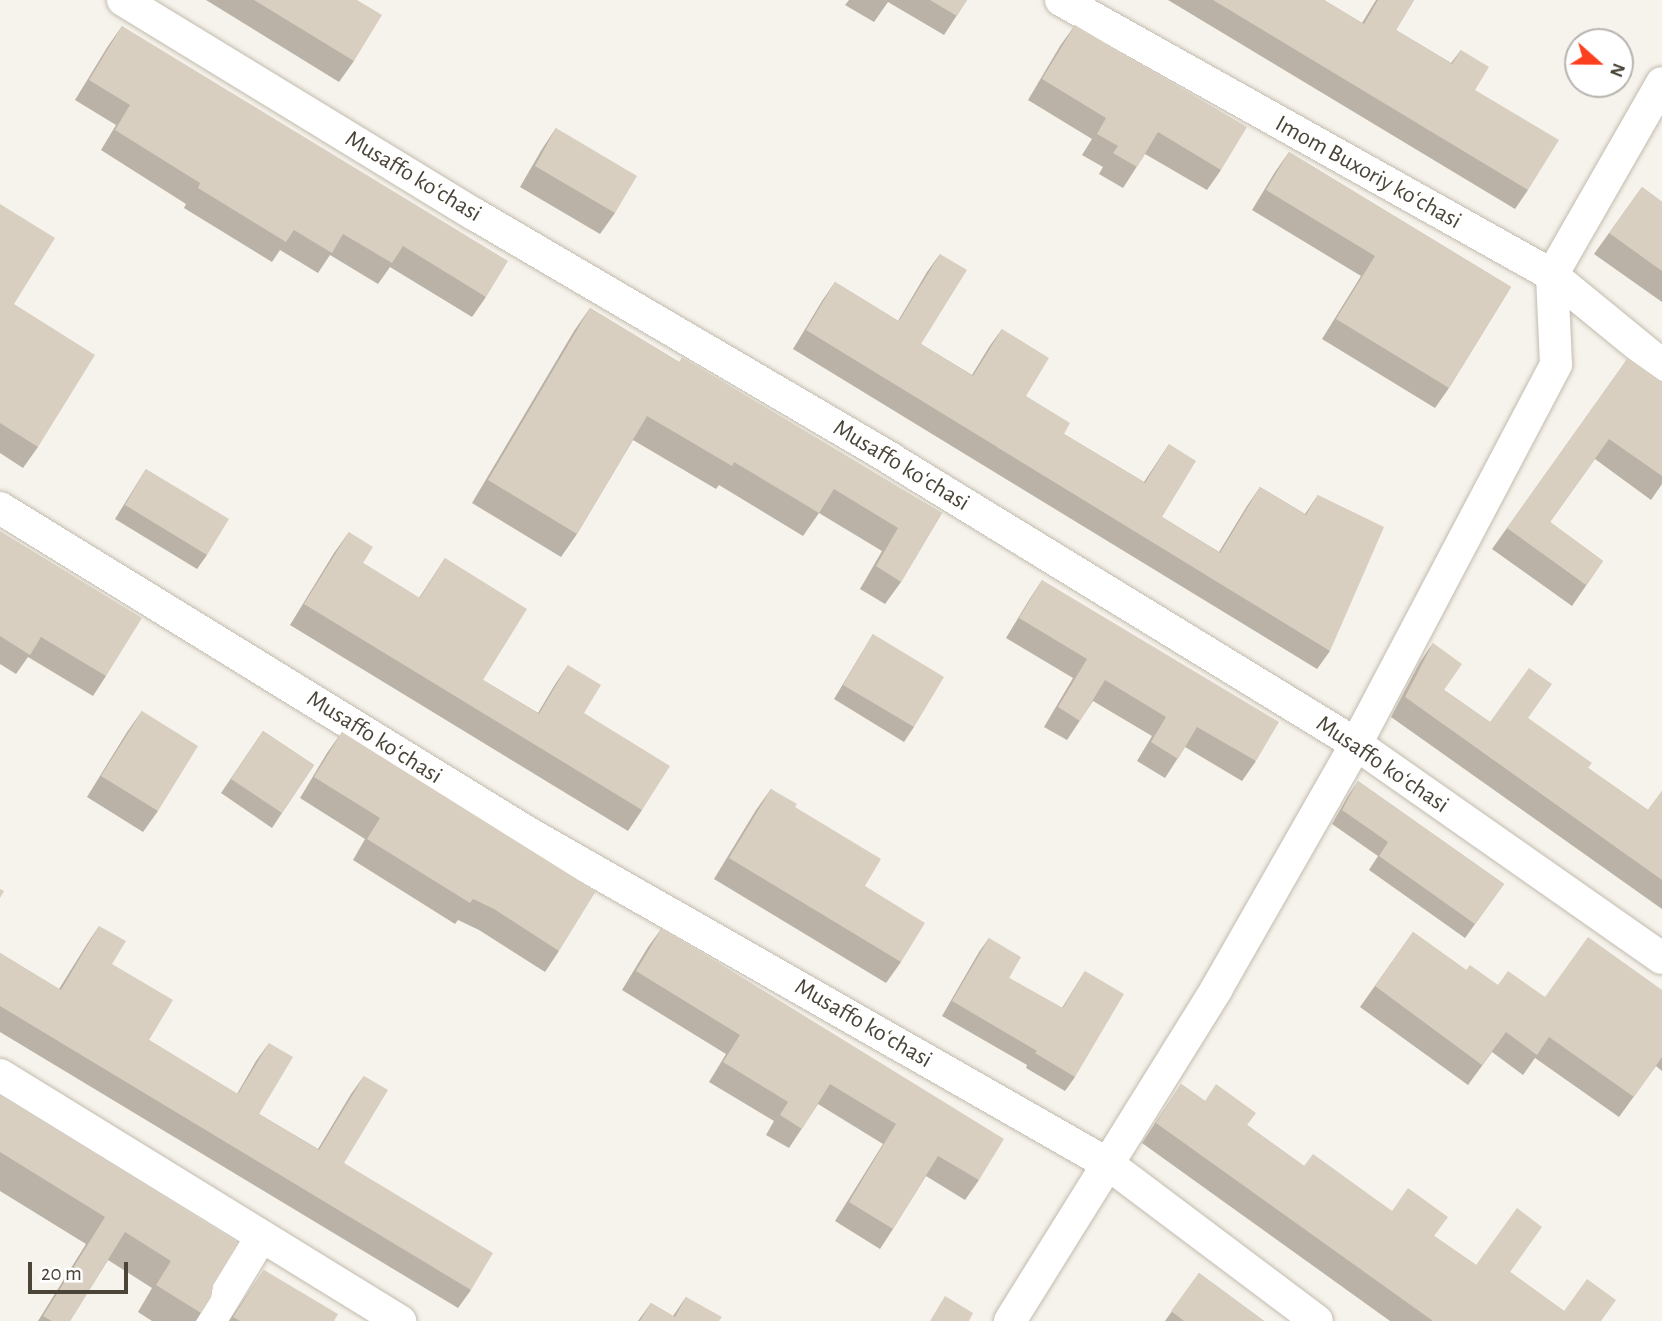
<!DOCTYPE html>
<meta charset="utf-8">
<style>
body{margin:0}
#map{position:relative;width:1662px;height:1321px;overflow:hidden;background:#f6f3ec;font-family:"Alegreya Sans",sans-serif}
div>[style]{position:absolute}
.roads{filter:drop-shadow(0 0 2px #c2bbae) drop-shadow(0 0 2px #c2bbae)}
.minor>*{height:32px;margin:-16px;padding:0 16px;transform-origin:16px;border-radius:16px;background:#fff}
.wall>*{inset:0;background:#bab2a6}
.building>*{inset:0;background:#d8cfc1}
span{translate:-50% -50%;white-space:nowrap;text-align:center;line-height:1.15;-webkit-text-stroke:5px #fff;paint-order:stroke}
.street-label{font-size:24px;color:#4b4439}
.north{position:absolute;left:1564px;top:28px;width:70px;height:70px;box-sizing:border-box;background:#fff;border:2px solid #b7b4b0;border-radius:50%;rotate:111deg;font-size:19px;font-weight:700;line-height:28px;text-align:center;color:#4b4439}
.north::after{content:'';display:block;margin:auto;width:24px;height:32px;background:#fc3f1d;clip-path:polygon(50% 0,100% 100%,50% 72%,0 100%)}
.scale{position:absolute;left:28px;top:1262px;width:100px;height:32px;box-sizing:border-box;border:4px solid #4b4439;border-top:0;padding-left:9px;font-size:21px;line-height:24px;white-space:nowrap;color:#4b4439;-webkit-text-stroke:5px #fff;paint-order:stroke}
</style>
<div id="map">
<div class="roads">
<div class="minor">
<div style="left:123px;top:0;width:411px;rotate:31.4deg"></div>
<div style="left:474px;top:214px;width:484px;rotate:30.4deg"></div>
<div style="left:891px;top:459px;width:545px;rotate:31.5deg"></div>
<div style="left:1356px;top:744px;width:373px;rotate:35deg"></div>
<div style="left:1061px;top:0;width:563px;rotate:29.25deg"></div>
<div style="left:1552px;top:275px;width:142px;rotate:39.3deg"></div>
<div style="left:0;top:508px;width:622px;rotate:31.6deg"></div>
<div style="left:530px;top:834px;width:666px;rotate:29.72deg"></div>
<div style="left:1108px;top:1164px;width:261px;rotate:36.9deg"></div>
<div style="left:0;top:1075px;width:470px;rotate:31.6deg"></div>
<div style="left:210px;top:1321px;width:98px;rotate:-58.7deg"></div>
<div style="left:1010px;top:1321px;width:392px;rotate:-58.1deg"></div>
<div style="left:1217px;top:988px;width:281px;rotate:-60.3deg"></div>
<div style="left:1356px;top:744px;width:429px;rotate:-62.2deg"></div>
<div style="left:1556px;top:364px;width:89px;rotate:-92.6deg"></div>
<div style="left:1552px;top:275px;width:221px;rotate:-60.2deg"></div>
</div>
</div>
<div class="wall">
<div style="clip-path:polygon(206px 0,357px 0,354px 61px,339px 82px)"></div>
<div style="clip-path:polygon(849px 0,967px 0,944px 35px,888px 2px,874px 22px,845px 5px)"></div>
<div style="clip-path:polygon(1168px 0,1324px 0,1362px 23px,1376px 0,1414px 0,1396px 30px,1451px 63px,1461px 50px,1475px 90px,1528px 190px,1515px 209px)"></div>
<div style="clip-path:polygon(1075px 25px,1221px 170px,1207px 190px,1145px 154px,1123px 188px,1099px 174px,1103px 167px,1082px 155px,1092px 139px,1028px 100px,1060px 46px)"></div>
<div style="clip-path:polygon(122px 26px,486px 297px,472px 317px,390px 267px,378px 284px,330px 255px,318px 273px,280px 250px,272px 262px,184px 208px,186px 204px,101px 150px,116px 125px,75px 100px,108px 46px)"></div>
<div style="clip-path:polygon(556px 128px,615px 213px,600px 234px,520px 187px,542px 149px)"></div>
<div style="clip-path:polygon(1289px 152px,1511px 287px,1449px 388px,1435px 408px,1322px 339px,1361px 276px,1252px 210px,1275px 172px)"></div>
<div style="clip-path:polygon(1642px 187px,1662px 202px,1662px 302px,1594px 254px)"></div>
<div style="clip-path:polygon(0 204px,14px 304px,38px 447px,23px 468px,0 453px)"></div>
<div style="clip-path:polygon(940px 254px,921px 344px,972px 375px,989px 347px,1002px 329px,1026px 396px,1064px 434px,1144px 482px,1169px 444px,1162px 517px,1219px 552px,1247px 506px,1260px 487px,1305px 514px,1318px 495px,1330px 651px,1317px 669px,793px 349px,822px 301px,835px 282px,898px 321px,927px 272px)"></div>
<div style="clip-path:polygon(590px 308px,679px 362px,942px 513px,901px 582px,885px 604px,860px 589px,882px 551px,819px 513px,803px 536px,719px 485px,716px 489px,633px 440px,577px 534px,561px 557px,472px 503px,574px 331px)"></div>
<div style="clip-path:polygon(1628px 358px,1662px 382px,1662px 484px,1651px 500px,1595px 459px,1550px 522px,1603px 561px,1572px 606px,1492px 549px)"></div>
<div style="clip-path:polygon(146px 469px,207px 555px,197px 569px,115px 519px)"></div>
<div style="clip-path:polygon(0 531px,106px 676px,93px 696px,28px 657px,16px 674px,0 664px)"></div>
<div style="clip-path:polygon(349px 532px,363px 563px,419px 598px,445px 558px,483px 680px,538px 713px,554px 686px,568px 665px,584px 713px,642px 810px,628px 831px,290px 625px,334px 553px)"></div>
<div style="clip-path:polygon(1042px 580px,1256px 761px,1242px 781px,1185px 747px,1165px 778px,1137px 761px,1152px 736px,1093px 701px,1067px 740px,1044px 727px,1073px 678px,1006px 638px,1029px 600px)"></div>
<div style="clip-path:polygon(873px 634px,914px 727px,904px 742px,834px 699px)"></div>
<div style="clip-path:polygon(1433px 643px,1444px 690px,1490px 722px,1528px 718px,1588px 768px,1648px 810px,1662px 791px,1662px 909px,1391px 717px,1420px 662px)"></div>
<div style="clip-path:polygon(142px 711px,158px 811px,143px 832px,87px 797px,127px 732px)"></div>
<div style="clip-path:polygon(263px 731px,314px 765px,272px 828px,221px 793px)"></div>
<div style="clip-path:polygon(342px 732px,559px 951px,545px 972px,479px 930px,458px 920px,455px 924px,353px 860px,365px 839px,300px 798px,327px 753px)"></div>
<div style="clip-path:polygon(1358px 781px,1504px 884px,1465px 938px,1369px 870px,1378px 856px,1332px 824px,1348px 796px)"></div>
<div style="clip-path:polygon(771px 789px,795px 807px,865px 886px,901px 962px,886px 983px,714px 879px,756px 810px)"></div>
<div style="clip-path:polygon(99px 926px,112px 964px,149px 1040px,237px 1094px,256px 1061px,269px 1043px,259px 1114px,318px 1149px,351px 1094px,364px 1076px,344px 1163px,471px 1290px,458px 1308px,0 1032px,0 953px,59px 989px,87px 944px)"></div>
<div style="clip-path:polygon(662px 928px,979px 1180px,965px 1200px,926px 1176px,893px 1229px,880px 1249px,835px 1221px,883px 1144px,818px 1104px,789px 1148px,766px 1135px,774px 1121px,709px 1082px,726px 1054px,622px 990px,648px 947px)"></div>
<div style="clip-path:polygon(1413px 932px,1466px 970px,1498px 985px,1545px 997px,1662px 990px,1662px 1071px,1656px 1066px,1619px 1117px,1535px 1058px,1523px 1075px,1492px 1052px,1468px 1085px,1360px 1007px)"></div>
<div style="clip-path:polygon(989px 938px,1009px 978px,1062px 1008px,1085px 971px,1075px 1077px,1065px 1091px,1026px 1068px,1027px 1065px,942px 1016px,979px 952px)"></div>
<div style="clip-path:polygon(1181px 1084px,1205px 1101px,1247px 1125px,1304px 1166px,1392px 1211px,1434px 1236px,1476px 1265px,1510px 1272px,1564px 1311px,1601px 1321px,1390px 1321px,1142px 1143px)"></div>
<div style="clip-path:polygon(0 1095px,213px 1285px,211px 1297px,196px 1321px,152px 1321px,138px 1312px,152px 1288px,108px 1260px,70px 1321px,38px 1321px,86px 1244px,0 1191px)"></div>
<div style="clip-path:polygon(264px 1270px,334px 1321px,229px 1321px)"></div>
<div style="clip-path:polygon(1199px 1273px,1264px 1321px,1165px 1321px)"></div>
<div style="clip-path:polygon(686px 1297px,719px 1321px,638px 1321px,651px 1303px,673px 1316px)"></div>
</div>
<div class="building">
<div style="clip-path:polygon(254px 0,357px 0,382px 15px,354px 61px)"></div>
<div style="clip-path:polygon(930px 0,967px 0,957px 16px)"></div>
<div style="clip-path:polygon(1213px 0,1324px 0,1364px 24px,1378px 0,1414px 0,1396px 30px,1452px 64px,1461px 50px,1489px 67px,1475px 90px,1559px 140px,1528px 190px)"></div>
<div style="clip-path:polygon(1075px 25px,1247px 127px,1221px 170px,1158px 132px,1137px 167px,1113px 153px,1118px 146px,1097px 134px,1106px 118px,1042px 79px)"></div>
<div style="clip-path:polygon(122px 26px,508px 261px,486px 297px,403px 246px,392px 263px,343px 234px,332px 253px,294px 230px,286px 242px,198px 188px,200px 183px,115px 130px,130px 105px,89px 80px)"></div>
<div style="clip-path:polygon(556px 128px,637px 176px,615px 213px,535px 166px)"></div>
<div style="clip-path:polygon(1289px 152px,1511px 287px,1449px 388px,1336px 319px,1375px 256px,1266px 190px)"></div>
<div style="clip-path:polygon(1642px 187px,1662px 202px,1662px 271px,1609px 233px)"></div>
<div style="clip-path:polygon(0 204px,55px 238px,14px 304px,95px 355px,38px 447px,0 423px)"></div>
<div style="clip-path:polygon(940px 254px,967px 270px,921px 344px,973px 376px,1002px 329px,1049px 358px,1026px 396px,1070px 423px,1064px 434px,1145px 483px,1169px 444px,1196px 461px,1162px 517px,1220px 553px,1260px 487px,1306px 515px,1318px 495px,1384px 527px,1330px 651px,806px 330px,835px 282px,899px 321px)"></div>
<div style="clip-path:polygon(590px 308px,679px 362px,682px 357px,942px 513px,901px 582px,876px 566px,898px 528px,834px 489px,819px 513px,734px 462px,732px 466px,647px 416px,577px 534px,488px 480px)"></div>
<div style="clip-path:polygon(1628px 358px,1662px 382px,1662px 476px,1609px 439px,1550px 522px,1603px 561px,1586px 585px,1507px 528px)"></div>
<div style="clip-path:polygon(146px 469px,229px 519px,207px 555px,125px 505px)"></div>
<div style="clip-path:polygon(0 531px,142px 618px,106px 676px,41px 637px,30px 655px,0 636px)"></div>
<div style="clip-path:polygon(349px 532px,373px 547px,363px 563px,420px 598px,445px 558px,527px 609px,483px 680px,539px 714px,568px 665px,601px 685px,584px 713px,670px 766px,642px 810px,304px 604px)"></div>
<div style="clip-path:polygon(1042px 580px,1279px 722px,1256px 761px,1197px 727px,1178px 759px,1151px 742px,1166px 717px,1105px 680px,1080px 721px,1058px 707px,1087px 659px,1019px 618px)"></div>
<div style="clip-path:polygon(873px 634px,944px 677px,914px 727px,843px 685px)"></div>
<div style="clip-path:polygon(1433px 643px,1462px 664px,1444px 690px,1490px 722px,1529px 668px,1552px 684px,1528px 718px,1592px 763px,1588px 768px,1648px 810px,1662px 791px,1662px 880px,1405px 697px)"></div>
<div style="clip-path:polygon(142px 711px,198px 746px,158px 811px,101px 776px)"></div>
<div style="clip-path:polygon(263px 731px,314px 765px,282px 813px,231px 779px)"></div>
<div style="clip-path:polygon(342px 732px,596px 891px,559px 951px,494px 909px,473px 899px,470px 903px,367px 839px,380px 818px,314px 777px)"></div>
<div style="clip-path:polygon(1358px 781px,1504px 884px,1475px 924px,1379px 856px,1388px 842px,1342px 810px)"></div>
<div style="clip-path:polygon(771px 789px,797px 804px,795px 807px,881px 859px,865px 886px,925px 923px,901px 962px,729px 858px)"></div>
<div style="clip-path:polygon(0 889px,4px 891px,0 898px)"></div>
<div style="clip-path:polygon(99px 926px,126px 941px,112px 964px,173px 1000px,149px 1040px,238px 1094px,269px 1043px,293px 1057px,259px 1114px,319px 1150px,364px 1076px,388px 1090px,344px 1163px,493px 1253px,471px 1290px,0 1006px,0 953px,61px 990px)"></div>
<div style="clip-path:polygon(662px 928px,1004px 1139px,979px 1180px,938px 1156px,893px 1229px,849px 1202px,896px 1124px,830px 1084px,802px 1129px,780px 1115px,788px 1102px,723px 1062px,740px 1035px,636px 971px)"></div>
<div style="clip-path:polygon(1413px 932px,1466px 970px,1470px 965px,1498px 985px,1508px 971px,1545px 997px,1588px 937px,1662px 990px,1662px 1057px,1634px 1097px,1549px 1037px,1537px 1055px,1506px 1032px,1482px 1065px,1375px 986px)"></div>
<div style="clip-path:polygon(989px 938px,1021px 957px,1009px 978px,1063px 1008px,1085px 971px,1124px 994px,1075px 1077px,1035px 1053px,1037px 1051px,952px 1001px)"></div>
<div style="clip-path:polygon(1181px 1084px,1205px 1101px,1216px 1084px,1256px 1113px,1247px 1125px,1304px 1166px,1313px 1154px,1392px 1211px,1408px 1188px,1448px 1217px,1434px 1236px,1476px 1265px,1517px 1208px,1542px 1227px,1510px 1272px,1564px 1311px,1587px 1279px,1616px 1300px,1601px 1321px,1433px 1321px,1156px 1123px)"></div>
<div style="clip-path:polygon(0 1095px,239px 1243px,213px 1285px,211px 1297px,201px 1313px,156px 1285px,171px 1261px,125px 1232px,70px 1321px,52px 1321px,43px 1316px,105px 1217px,0 1152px)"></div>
<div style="clip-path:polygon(264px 1270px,338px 1314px,334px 1321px,240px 1321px,233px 1317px)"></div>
<div style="clip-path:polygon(1199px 1273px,1264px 1321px,1184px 1321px,1171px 1311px)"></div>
<div style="clip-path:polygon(945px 1296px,973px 1313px,969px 1321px,930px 1321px)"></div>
<div style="clip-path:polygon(686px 1297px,722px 1317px,719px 1321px,640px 1321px,651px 1303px,675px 1317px)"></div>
</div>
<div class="street-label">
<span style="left:1368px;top:173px;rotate:29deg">Imom Buxoriy koʻchasi</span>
<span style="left:413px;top:177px;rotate:31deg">Musaffo koʻchasi</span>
<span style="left:901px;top:466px;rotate:31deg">Musaffo koʻchasi</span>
<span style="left:374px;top:738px;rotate:32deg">Musaffo koʻchasi</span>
<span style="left:1382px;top:765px;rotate:34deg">Musaffo koʻchasi</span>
<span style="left:863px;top:1024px;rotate:30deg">Musaffo koʻchasi</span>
</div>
<div class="north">N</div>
<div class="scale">20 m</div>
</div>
